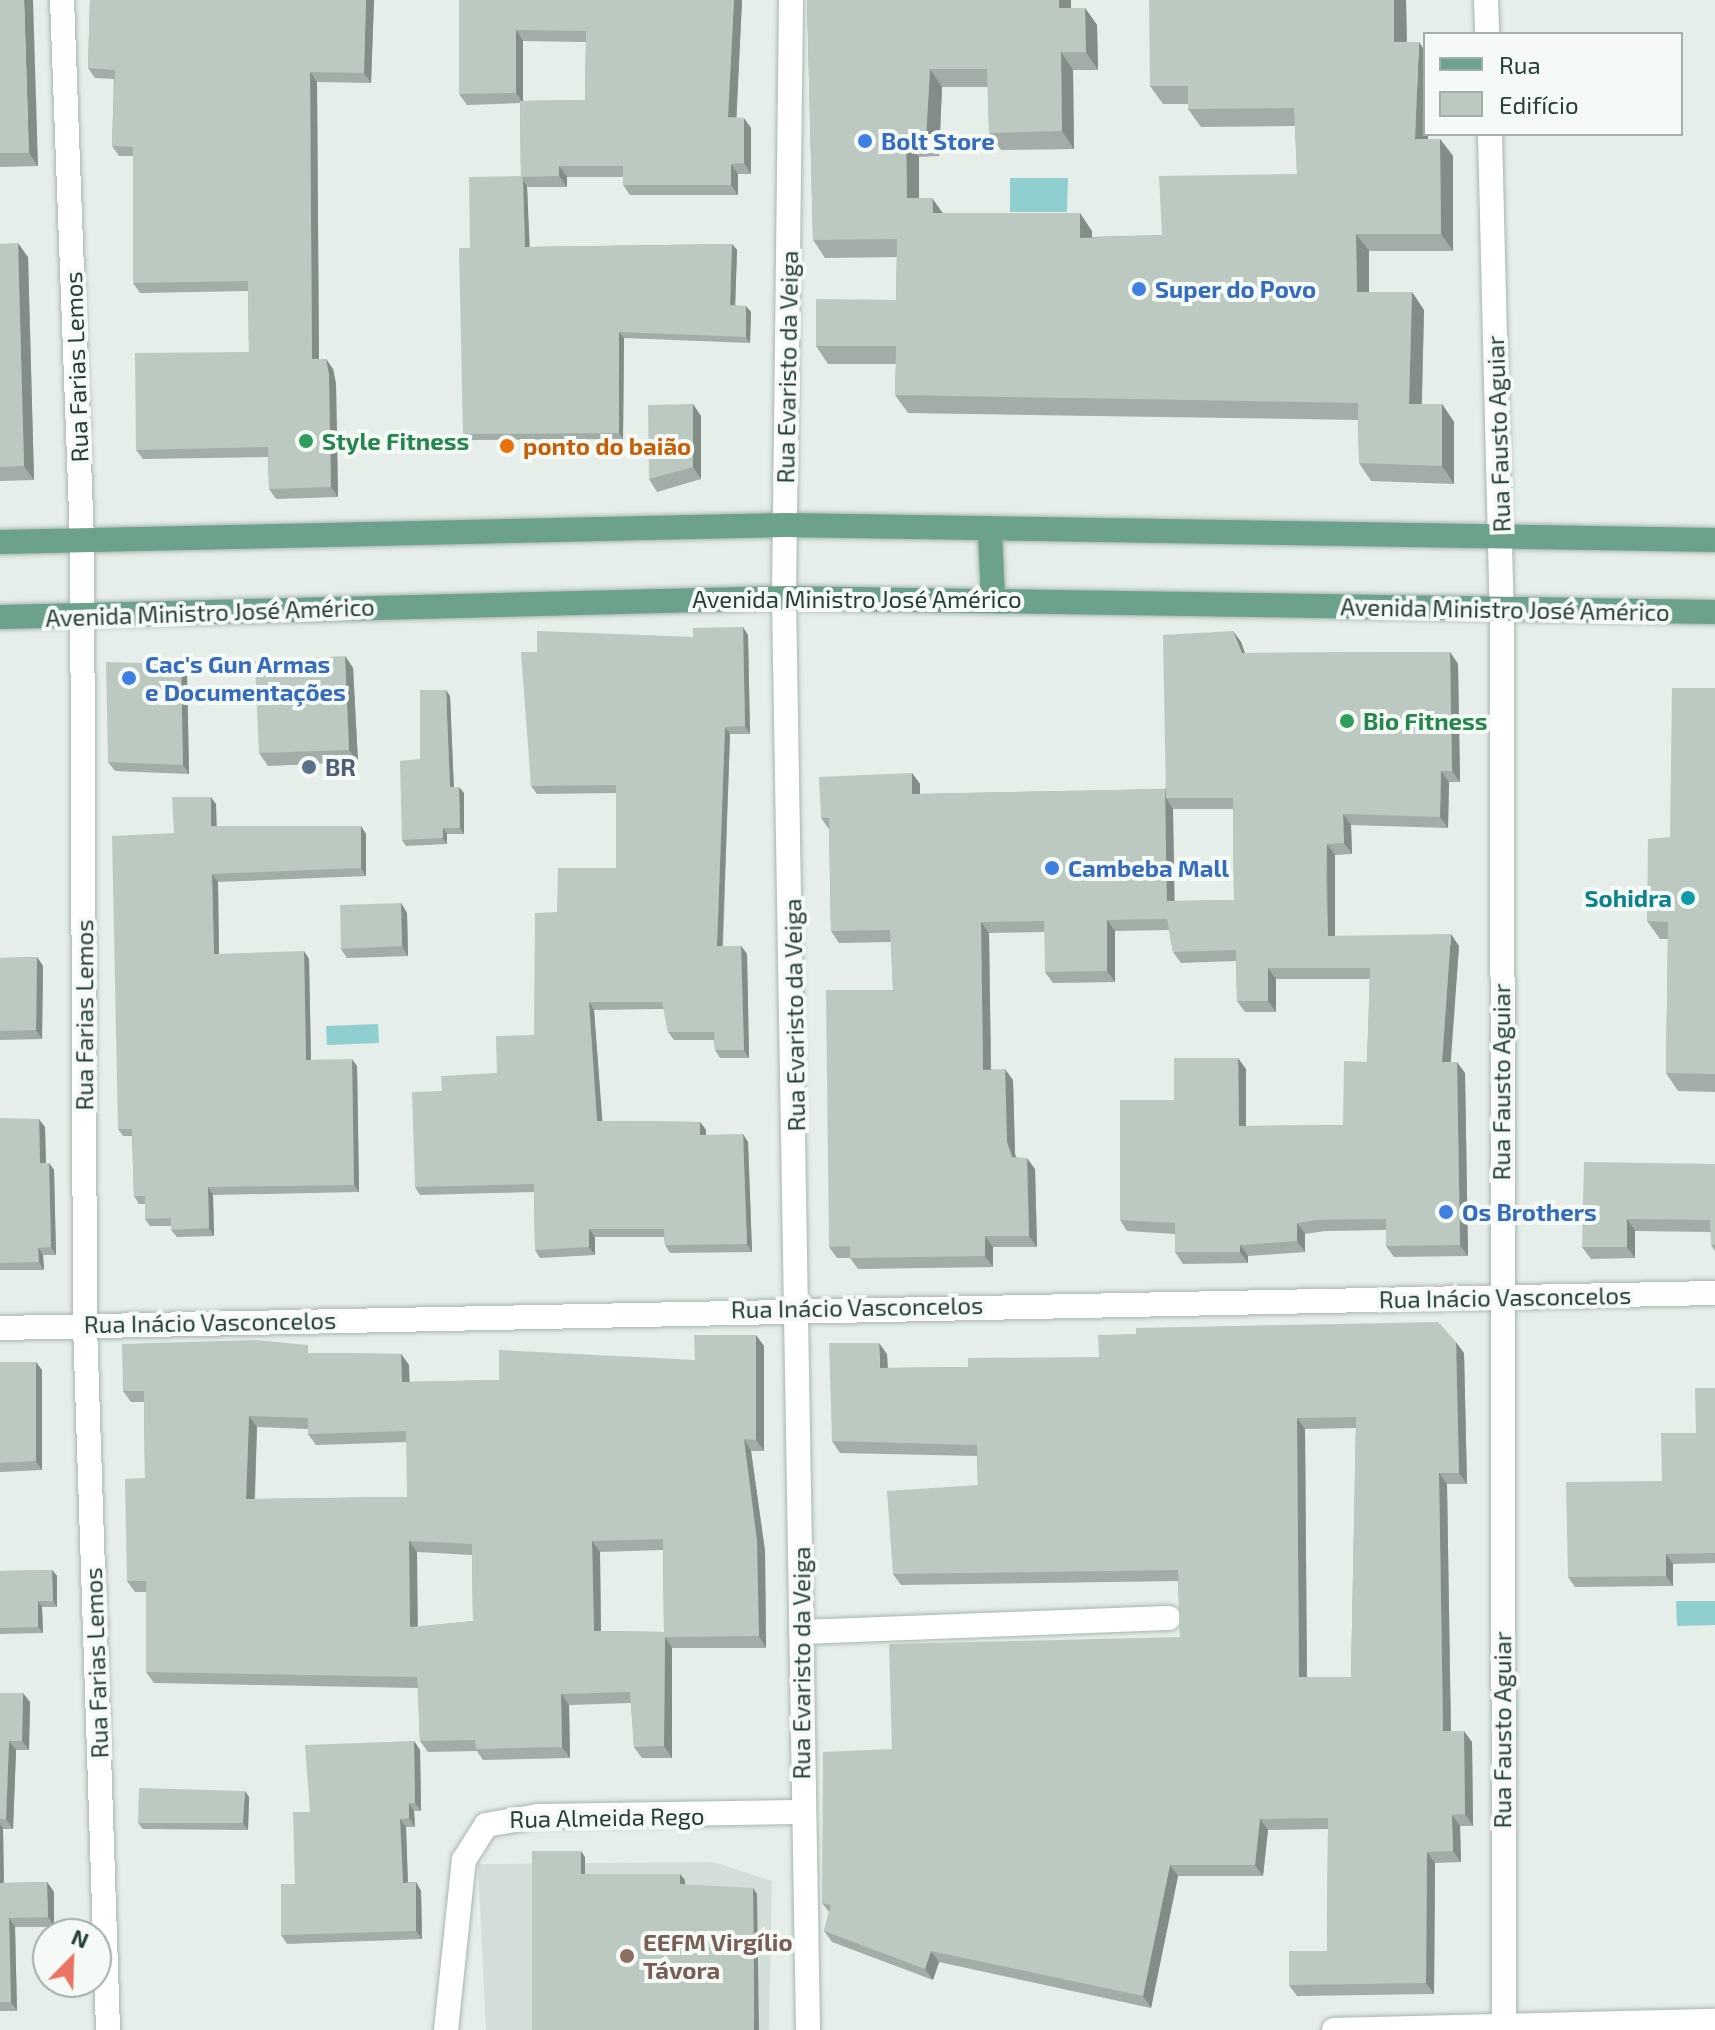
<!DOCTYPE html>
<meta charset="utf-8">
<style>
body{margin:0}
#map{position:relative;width:1715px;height:2030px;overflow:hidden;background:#e5eee9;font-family:"Exo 2",sans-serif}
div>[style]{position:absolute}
.built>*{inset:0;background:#d3ded8}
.water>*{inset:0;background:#90cfd0}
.roads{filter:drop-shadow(0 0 2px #a8b6af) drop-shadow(0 0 2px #a8b6af)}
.street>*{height:24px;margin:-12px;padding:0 12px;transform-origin:12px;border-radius:12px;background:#fff}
.primary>*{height:24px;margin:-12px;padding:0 12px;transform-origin:12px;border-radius:12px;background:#6ca18c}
.wall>*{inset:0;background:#a1ada6}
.shaded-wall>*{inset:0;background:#838d87}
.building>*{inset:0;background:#bbc9c1}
.dots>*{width:22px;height:22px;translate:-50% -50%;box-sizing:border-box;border:4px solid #f6faf7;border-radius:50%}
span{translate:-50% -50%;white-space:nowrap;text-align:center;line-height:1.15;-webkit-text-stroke:8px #f6faf7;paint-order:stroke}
.shop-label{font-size:24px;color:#366cbe;font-weight:700}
.left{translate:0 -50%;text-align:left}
.street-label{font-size:24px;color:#253f35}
.leisure-label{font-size:24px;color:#27864d;font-weight:700}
.food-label{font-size:24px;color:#c56008;font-weight:700}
.service-label{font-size:24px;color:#4e5e75;font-weight:700}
.culture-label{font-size:24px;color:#0d838f;font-weight:700}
.right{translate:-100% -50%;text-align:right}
.education-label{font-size:24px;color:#785e54;font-weight:700}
.legend{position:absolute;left:1423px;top:32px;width:260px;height:104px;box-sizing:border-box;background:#f6faf7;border:2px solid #a2afa9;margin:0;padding:10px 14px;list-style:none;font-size:24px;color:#253f35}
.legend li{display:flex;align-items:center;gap:16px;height:40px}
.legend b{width:40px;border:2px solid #a2afa9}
.north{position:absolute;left:32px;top:1918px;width:80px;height:80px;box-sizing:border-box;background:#f6faf7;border:2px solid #a2afa9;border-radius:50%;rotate:23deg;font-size:22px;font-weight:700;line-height:32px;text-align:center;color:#253f35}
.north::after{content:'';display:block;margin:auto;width:28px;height:36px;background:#ec7465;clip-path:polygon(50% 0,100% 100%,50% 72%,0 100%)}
</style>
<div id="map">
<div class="built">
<div style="clip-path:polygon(713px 1862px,772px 1881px,769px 2030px,486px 2030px,478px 1864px)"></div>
</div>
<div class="water">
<div style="clip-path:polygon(1010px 178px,1068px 178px,1067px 212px,1010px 212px)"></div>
<div style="clip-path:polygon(378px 1024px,379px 1043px,327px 1045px,326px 1026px)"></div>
<div style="clip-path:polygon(1676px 1601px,1715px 1601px,1715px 1625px,1677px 1626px)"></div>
</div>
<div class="roads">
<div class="street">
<div style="left:62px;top:0;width:541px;rotate:87.88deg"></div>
<div style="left:82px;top:541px;width:784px;rotate:89.78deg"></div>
<div style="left:85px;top:1325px;width:705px;rotate:88.13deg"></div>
<div style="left:791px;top:0;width:598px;rotate:90.67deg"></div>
<div style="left:784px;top:598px;width:1432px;rotate:89.04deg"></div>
<div style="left:1486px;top:0;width:34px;rotate:88deg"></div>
<div style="left:1490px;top:134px;width:476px;rotate:88.6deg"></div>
<div style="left:1502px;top:610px;width:1420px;rotate:89.92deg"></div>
<div style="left:0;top:1328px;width:1715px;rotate:-1.17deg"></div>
<div style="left:801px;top:1632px;width:368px;rotate:-2.2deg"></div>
<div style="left:446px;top:2030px;width:171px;rotate:-84deg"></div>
<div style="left:464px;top:1860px;width:41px;rotate:-57.8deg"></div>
<div style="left:486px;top:1825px;width:53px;rotate:-9.8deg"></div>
<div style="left:538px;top:1816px;width:262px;rotate:-0.9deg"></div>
<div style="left:1334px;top:2030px;width:381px;rotate:-1.4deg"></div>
</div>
<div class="primary">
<div style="left:990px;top:531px;width:69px;rotate:87.5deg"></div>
<div style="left:0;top:542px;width:785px;rotate:-1.24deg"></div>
<div style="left:785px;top:525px;width:930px;rotate:0.92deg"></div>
<div style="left:0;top:617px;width:784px;rotate:-1.39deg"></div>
<div style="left:784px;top:598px;width:931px;rotate:0.86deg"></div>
</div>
</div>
<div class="wall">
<div style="clip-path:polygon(0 0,38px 166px,0 167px)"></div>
<div style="clip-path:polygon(90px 0,374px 0,371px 83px,317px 82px,319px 359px,326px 359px,333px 369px,336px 384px,338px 497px,276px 499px,269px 489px,268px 457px,143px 459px,136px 450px,249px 352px,248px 291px,140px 293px,133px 283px,133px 156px,119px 156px,112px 146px,114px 79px,95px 78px,88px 68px)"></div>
<div style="clip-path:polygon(evenodd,459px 0,742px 0,736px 118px,751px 128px,751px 174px,738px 174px,738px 195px,630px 195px,623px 185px,623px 177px,567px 177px,567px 187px,528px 187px,527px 186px,529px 247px,732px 244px,737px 250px,735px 305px,751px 312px,750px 343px,624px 338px,623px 439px,468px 440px,463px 434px,470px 248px,521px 176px,520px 103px,467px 105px,459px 94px,459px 0,523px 41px,586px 42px,585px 100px,523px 101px,523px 41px)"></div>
<div style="clip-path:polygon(807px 0,1071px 0,1071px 8px,1085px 8px,1097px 25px,1098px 70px,1073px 70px,1074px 149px,1001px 150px,989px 133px,988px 87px,942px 87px,939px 156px,919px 157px,919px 198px,943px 213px,1092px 231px,1092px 237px,1162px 235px,1297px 174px,1295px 126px,1201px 127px,1188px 109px,1188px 104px,1163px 104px,1150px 86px,1406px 0,1407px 42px,1428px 139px,1440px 139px,1453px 156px,1453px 251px,1369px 251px,1369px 292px,1412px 292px,1424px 310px,1422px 404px,1442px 404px,1454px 422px,1454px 484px,1371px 481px,1359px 463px,1358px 420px,908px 413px,895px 395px,896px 364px,828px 364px,816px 346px,896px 300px,897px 257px,825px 258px,813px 240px)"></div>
<div style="clip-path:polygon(0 244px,28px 257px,34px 480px,0 481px)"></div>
<div style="clip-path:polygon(701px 416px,701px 479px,657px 492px,649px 479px)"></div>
<div style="clip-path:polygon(evenodd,1233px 631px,1241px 642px,1245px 653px,1450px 652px,1458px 664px,1460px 782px,1449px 782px,1448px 828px,1351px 825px,1352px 854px,1335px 855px,1334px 889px,1335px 936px,1459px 946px,1450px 1062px,1465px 1073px,1468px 1256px,1394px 1257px,1386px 1246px,1386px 1230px,1325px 1231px,1305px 1234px,1305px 1252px,1248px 1256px,1248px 1263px,1183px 1264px,1175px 1252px,1175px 1234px,1127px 1231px,1120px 1220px,1174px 1100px,1246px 1069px,1246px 1126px,1343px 1125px,1367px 1062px,1370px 979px,1276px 979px,1276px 1012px,1245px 1012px,1237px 1001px,1236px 961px,1181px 963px,1173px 952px,1169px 930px,1115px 931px,1115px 982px,1053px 983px,1045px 972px,1045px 932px,989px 933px,991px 1069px,1013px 1080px,1015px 1154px,1016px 1157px,1035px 1169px,1037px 1247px,993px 1247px,993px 1267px,858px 1269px,850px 1258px,837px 1258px,829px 1247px,893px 990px,891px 942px,839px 943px,831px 931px,829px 829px,821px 818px,912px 773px,920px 784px,920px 794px,1165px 789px,1233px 631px,1173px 809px,1233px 809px,1234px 900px,1174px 901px,1173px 809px)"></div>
<div style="clip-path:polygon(748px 635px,750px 734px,730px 734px,723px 946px,741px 946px,747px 954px,749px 1058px,720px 1058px,715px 1050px,714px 1040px,674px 1040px,668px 1032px,664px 1009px,594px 1010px,602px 1121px,700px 1122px,706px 1130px,706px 1135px,748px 1142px,752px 1252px,670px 1253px,665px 1245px,664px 1237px,595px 1237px,595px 1255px,540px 1258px,535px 1250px,534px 1192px,420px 1195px,415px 1187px,442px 1091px,497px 1073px,534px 1035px,557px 912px,616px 868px,616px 793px,537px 794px,531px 786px,537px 652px,693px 637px)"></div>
<div style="clip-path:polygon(345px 656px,353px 668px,358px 762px,268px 766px,259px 753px)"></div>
<div style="clip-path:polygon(187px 673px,189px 774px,115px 771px,108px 762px)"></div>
<div style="clip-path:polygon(1715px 688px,1715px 1092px,1678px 1091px,1666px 1073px,1668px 939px,1660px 939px,1647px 921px,1670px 837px)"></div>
<div style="clip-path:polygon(450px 696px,454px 787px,464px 793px,464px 834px,447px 834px,447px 844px,406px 846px,402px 840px,420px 759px)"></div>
<div style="clip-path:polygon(216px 804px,216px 826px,361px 826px,366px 834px,366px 876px,218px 882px,219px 954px,309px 959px,311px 1060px,357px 1066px,359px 1192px,213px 1195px,214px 1236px,177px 1237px,171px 1230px,171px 1226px,150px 1226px,145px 1219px,145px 1204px,139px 1204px,134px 1196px,132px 1136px,123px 1136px,118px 1129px,174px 833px)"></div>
<div style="clip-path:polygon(401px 903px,407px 913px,408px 956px,347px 958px,341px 949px)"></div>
<div style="clip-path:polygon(37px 957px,43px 966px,42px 1039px,0 1040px,0 958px)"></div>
<div style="clip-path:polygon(0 1118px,45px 1127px,46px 1163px,49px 1163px,54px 1170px,56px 1255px,43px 1255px,44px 1270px,0 1270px)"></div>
<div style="clip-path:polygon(1715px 1164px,1715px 1251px,1711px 1245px,1711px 1232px,1635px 1231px,1635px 1258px,1591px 1259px,1582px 1247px)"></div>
<div style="clip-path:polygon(evenodd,764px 1346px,764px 1451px,751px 1451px,765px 1551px,766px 1648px,672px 1648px,672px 1758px,642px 1758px,634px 1747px,631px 1703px,569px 1705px,570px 1758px,483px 1760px,477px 1751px,428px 1752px,420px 1741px,418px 1688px,154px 1683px,146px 1672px,146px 1592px,135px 1592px,127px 1581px,145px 1478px,144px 1402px,131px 1402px,123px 1391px,313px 1353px,401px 1354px,409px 1365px,409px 1382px,499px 1380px,695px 1360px,764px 1346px,257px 1427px,308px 1429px,308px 1434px,316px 1445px,407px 1442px,407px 1497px,255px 1499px,257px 1427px,764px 1346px,663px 1550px,664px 1632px,601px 1631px,600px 1552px,663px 1550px,764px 1346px,417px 1552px,472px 1555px,473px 1621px,417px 1627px,417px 1552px)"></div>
<div style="clip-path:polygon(evenodd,1464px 1353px,1467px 1484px,1447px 1484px,1451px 1731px,1472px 1742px,1473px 1826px,1460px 1826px,1461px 1862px,1435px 1863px,1434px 1994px,1297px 1996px,1289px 1985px,1327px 1951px,1328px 1829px,1268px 1830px,1263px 1876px,1178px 1876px,1151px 2008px,939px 1962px,933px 1980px,832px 1942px,824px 1931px,829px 1912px,822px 1903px,892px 1749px,1180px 1637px,1178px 1581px,901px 1585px,893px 1574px,978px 1485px,977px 1456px,840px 1453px,832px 1441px,887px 1354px,888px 1368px,968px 1367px,1464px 1353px,1356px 1428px,1351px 1677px,1307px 1677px,1305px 1429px,1356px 1428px)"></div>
<div style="clip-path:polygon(0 1362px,42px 1370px,42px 1470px,0 1472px)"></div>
<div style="clip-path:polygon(1715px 1388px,1715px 1563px,1673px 1564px,1673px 1586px,1575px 1587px,1568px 1577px,1662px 1481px,1696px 1433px)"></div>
<div style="clip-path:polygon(52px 1570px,57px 1576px,57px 1607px,42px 1607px,43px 1633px,0 1634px,0 1571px)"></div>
<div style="clip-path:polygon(0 1693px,30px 1702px,29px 1750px,16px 1750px,13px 1829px,3px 1829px,4px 1883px,47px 1882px,54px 1892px,54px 1927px,15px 1927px,17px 2011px,0 2011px)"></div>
<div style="clip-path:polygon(414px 1741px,420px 1750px,421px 1811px,414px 1811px,415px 1827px,406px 1827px,408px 1882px,416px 1882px,421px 1891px,422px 1939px,287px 1944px,281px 1935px,295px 1884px,310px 1812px)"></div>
<div style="clip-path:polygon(249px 1797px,248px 1830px,143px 1829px,138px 1823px)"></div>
</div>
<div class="shaded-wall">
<div style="clip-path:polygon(24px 0,33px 0,38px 166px,29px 153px)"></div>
<div style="clip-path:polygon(366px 0,374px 0,371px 83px,364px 73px)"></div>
<div style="clip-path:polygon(734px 0,742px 0,736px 128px,728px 117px)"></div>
<div style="clip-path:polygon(1059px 0,1071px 0,1071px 26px,1059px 8px)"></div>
<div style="clip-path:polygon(1394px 0,1406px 0,1407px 60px,1394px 42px)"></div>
<div style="clip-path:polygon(1085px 8px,1097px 25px,1098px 70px,1086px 52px)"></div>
<div style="clip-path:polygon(516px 30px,523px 41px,523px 103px,516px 93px)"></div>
<div style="clip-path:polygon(1419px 42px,1425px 51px,1425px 134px,1428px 134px,1428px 157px,1415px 139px)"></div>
<div style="clip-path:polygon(1061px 52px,1073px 70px,1074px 149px,1062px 131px)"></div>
<div style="clip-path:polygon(930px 69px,942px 87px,939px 156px,926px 138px)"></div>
<div style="clip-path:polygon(310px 72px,317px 82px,319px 369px,312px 359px)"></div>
<div style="clip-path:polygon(744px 118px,751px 128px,751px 174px,744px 163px)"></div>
<div style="clip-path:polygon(906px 139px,919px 157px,919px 216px,907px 198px)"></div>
<div style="clip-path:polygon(1440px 139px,1453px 156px,1453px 251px,1441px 234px)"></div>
<div style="clip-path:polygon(731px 164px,738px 174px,738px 195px,731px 185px)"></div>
<div style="clip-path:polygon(559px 166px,567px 177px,567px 187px,559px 176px)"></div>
<div style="clip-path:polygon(523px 180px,527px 186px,530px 253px,525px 247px)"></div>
<div style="clip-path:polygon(932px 198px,945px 216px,933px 213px)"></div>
<div style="clip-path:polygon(1080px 213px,1092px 231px,1092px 255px,1080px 238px)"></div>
<div style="clip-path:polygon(1356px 234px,1369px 251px,1369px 310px,1357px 292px)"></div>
<div style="clip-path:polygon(18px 243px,28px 257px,34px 480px,24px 466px)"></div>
<div style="clip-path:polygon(732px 244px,737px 250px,735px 311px,730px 305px)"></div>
<div style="clip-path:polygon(1412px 292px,1424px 310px,1421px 422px,1409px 404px)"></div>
<div style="clip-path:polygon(746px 306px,751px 312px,750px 343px,746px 337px)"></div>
<div style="clip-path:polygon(619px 332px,624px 338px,623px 439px,619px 433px)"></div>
<div style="clip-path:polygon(326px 359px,333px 369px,336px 384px,338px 497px,331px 487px)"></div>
<div style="clip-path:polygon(693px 404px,701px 416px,701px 479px,693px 467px)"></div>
<div style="clip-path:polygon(1442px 404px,1454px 422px,1454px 484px,1442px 466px)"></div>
<div style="clip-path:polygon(743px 627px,748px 635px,750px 734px,745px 726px)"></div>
<div style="clip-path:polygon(1233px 631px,1241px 642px,1249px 665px,1242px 653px)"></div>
<div style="clip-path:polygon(1450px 652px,1458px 664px,1460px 782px,1452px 771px)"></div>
<div style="clip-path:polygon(345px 656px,353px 668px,358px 762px,349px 750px)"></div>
<div style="clip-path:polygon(181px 664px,187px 673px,189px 774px,183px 765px)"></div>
<div style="clip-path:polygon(446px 690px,450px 696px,454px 793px,450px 787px)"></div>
<div style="clip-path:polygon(725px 727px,730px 734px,722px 954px,717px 946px)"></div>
<div style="clip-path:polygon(1441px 771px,1449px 782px,1448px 828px,1440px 817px)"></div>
<div style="clip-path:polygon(912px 773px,920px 784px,920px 805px,912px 794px)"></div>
<div style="clip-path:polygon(459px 787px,464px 793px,464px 834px,460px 828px)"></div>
<div style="clip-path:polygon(1165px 789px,1166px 798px,1173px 809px,1175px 925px,1167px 914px)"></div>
<div style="clip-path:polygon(211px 797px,216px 804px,217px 833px,211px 826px)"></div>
<div style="clip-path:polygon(1343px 814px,1351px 825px,1352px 854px,1344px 843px)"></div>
<div style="clip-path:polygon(361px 826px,366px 834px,366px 876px,361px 868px)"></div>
<div style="clip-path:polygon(443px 828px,447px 834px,447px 844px,443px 838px)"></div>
<div style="clip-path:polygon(1327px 844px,1335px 855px,1335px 948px,1328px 936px)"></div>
<div style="clip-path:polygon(212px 874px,218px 882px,219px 961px,214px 954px)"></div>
<div style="clip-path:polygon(401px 903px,407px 913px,408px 956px,402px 946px)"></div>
<div style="clip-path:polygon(1107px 920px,1115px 931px,1115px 982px,1107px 971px)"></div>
<div style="clip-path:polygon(981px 922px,989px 933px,991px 1081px,983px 1070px)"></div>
<div style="clip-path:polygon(1451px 934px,1459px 946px,1450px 1073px,1442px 1062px)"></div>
<div style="clip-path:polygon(741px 946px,747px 954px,749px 1058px,744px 1050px)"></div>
<div style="clip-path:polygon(304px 951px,309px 959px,311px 1067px,306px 1060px)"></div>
<div style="clip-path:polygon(37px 957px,43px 966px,42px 1039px,36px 1030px)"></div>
<div style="clip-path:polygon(1268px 968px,1276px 979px,1276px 1012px,1268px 1001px)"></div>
<div style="clip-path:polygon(589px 1002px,594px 1010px,603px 1129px,597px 1121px)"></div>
<div style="clip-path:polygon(1238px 1058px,1246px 1069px,1246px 1138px,1239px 1126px)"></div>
<div style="clip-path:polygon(352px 1059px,357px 1066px,359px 1192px,354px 1185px)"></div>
<div style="clip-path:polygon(1457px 1062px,1465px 1073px,1468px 1256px,1460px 1245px)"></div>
<div style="clip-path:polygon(1005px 1069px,1013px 1080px,1015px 1154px,1020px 1169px,1012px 1157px,1007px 1142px)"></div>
<div style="clip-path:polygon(39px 1119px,45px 1127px,46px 1171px,40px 1163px)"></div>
<div style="clip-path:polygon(700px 1122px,706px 1130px,706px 1143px,700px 1135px)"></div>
<div style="clip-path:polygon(743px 1134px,748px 1142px,752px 1252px,747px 1244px)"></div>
<div style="clip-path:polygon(1027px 1158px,1035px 1169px,1037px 1247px,1029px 1236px)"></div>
<div style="clip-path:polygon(49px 1163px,54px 1170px,56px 1255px,51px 1247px)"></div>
<div style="clip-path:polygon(208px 1187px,213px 1195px,214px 1236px,209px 1228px)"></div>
<div style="clip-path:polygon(1627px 1219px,1635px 1231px,1635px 1258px,1627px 1247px)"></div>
<div style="clip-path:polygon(1297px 1223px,1305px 1234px,1305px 1252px,1297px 1241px)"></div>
<div style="clip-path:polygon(589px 1229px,595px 1237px,595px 1255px,589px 1247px)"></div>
<div style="clip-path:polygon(985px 1236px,993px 1247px,993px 1267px,985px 1256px)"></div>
<div style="clip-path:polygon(1240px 1245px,1248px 1256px,1248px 1263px,1240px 1252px)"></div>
<div style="clip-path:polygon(38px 1248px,43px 1255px,44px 1270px,39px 1262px)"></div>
<div style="clip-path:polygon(756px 1335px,764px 1346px,764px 1451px,756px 1440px)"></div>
<div style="clip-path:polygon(1456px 1342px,1464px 1353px,1467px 1484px,1459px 1473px)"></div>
<div style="clip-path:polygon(879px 1343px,887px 1354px,888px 1379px,880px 1368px)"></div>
<div style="clip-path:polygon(401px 1354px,409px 1365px,410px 1393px,402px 1382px)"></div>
<div style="clip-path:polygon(36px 1362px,42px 1370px,42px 1470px,36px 1461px)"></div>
<div style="clip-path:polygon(249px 1416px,257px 1427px,254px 1510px,246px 1499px)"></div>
<div style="clip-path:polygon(1297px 1418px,1305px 1429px,1307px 1688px,1299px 1677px)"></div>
<div style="clip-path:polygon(744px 1439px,751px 1451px,765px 1551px,766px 1648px,759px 1636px)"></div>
<div style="clip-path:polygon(1439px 1473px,1447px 1484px,1451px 1743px,1443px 1731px)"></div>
<div style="clip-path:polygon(409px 1541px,417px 1552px,418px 1638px,410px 1627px)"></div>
<div style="clip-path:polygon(592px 1541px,600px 1552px,601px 1643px,594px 1631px)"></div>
<div style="clip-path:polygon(1666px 1554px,1673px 1564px,1673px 1586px,1666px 1576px)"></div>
<div style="clip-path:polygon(52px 1570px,57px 1576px,57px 1607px,53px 1601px)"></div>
<div style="clip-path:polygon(38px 1601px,42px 1607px,43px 1633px,38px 1627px)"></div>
<div style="clip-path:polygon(665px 1637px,672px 1648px,672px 1758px,664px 1746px)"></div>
<div style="clip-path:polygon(23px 1693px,30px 1702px,29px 1750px,22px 1741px)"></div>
<div style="clip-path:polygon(561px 1694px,569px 1705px,570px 1758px,562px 1747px)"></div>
<div style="clip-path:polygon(1464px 1731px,1472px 1742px,1473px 1826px,1465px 1814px)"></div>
<div style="clip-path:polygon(9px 1741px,16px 1750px,13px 1829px,6px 1819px)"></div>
<div style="clip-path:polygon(414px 1741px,420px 1750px,421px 1811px,415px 1803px)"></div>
<div style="clip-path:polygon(245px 1791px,249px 1797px,248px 1830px,243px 1823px)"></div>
<div style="clip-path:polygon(409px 1803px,414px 1811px,415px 1827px,409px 1818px)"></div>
<div style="clip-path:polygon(1452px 1815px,1460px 1826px,1461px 1862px,1453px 1851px)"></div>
<div style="clip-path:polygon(400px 1819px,406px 1827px,408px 1891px,403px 1883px)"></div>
<div style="clip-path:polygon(1260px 1819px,1268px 1830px,1263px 1876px,1255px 1865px)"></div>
<div style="clip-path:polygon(0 1824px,3px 1829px,4px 1892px,0 1887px)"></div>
<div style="clip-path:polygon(581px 1851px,585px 1857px,585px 1880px,581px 1874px)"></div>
<div style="clip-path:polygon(1427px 1852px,1435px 1863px,1434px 1994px,1426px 1983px)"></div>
<div style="clip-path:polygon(1170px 1865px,1178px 1876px,1151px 2008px,1143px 1996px)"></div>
<div style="clip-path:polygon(680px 1874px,685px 1880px,685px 1890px,680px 1884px)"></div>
<div style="clip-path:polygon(47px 1882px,54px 1892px,54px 1927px,48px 1917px)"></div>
<div style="clip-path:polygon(416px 1882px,421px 1891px,422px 1939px,416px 1931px)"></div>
<div style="clip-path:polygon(753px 1888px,757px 1894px,759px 2030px,754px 2030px)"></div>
<div style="clip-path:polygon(9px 1918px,15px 1927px,17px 2011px,11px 2002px)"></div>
<div style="clip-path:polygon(931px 1951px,939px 1962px,933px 1980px,925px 1969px)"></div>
</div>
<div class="building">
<div style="clip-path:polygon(0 0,24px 0,29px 153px,0 153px)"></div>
<div style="clip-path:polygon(90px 0,366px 0,364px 73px,310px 72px,312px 359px,326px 359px,329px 374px,331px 487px,269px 489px,268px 447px,136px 450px,135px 353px,249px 352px,248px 281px,133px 283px,133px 147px,112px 146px,115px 70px,88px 68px)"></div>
<div style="clip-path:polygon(459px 0,734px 0,728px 117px,744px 118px,744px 163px,731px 164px,731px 185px,623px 185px,623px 166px,559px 166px,559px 176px,521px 177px,520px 101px,585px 100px,586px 31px,516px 30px,516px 93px,459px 94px)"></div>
<div style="clip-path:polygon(807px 0,1059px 0,1059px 8px,1085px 8px,1086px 52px,1061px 52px,1062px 131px,989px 133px,987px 69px,930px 69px,926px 138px,906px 139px,907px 198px,932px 198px,933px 213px,1080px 213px,1080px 238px,1162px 235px,1159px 176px,1297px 174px,1294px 108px,1188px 109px,1188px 86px,1150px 86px,1149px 0,1394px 0,1394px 42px,1419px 42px,1415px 139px,1440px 139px,1441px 234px,1356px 234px,1357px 292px,1412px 292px,1409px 404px,1442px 404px,1442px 466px,1359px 463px,1358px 403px,895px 395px,896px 346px,816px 346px,816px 299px,896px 300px,897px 239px,813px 240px)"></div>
<div style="clip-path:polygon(521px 176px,523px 180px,525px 247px,732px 244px,730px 305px,746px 306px,746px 337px,619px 332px,619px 433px,463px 434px,459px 248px,470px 248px,469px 177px)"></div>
<div style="clip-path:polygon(18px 243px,24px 466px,0 467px,0 244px)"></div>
<div style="clip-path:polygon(693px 404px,693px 467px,649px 479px,648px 405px)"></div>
<div style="clip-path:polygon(743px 627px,745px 726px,725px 727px,717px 946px,741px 946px,744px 1050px,715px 1050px,714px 1032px,668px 1032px,662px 1002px,589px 1002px,597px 1121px,700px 1122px,700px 1135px,743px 1134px,747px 1244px,665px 1245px,664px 1229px,589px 1229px,589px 1247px,535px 1250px,534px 1184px,415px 1187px,412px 1092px,442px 1091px,441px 1076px,497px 1073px,496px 1036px,534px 1035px,535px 913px,557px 912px,558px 868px,616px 868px,616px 785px,531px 786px,521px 652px,537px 652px,537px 631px,693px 637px,693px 628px)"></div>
<div style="clip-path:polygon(1233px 631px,1242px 653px,1450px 652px,1452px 771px,1441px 771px,1440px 817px,1343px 814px,1344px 843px,1327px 844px,1326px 878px,1328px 936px,1451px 934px,1442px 1062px,1457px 1062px,1460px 1245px,1386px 1246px,1386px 1219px,1317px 1220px,1297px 1223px,1297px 1241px,1240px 1245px,1240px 1252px,1175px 1252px,1175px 1223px,1120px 1220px,1120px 1100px,1174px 1100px,1174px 1058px,1238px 1058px,1239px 1126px,1343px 1125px,1344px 1061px,1367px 1062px,1370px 968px,1268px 968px,1268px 1001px,1237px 1001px,1236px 950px,1173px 952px,1167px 919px,1107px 920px,1107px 971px,1045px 972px,1044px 921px,981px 922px,983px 1070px,1005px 1069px,1007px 1142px,1012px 1157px,1027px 1158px,1029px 1236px,985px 1236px,985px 1256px,850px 1258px,850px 1246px,829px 1247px,826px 990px,893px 990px,890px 930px,831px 931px,829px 818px,821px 818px,819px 777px,912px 773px,912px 794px,1165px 789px,1167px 914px,1167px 901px,1234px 900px,1233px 798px,1166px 798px,1163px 635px)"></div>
<div style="clip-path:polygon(345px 656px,349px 750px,259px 753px,255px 661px)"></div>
<div style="clip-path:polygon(106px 662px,181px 664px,183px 765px,108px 762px)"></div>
<div style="clip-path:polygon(1672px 688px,1715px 688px,1715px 1074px,1666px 1073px,1668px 922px,1647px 921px,1648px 839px,1670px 837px)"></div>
<div style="clip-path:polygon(420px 690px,446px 690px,450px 787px,459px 787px,460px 828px,443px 828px,443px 838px,402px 840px,400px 761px,420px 759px)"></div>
<div style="clip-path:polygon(172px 797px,211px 797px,211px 826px,361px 826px,361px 868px,212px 874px,214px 954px,304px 951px,306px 1060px,352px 1059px,354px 1185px,208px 1187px,209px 1228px,171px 1230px,171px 1218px,145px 1219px,145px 1196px,134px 1196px,132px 1129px,118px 1129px,112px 836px,174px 833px)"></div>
<div style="clip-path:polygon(401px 903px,402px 946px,341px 949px,340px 905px)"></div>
<div style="clip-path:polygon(37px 957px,36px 1030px,0 1031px,0 958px)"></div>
<div style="clip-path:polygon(0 1118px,39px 1119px,40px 1163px,49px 1163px,51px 1247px,38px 1248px,39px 1262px,0 1263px)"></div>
<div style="clip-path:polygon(1584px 1162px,1715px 1164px,1715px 1245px,1711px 1245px,1710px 1220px,1627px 1219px,1627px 1247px,1582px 1247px)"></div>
<div style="clip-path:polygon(evenodd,1438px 1322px,1456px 1342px,1459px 1473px,1439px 1473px,1443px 1731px,1464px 1731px,1465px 1814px,1452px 1815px,1453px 1851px,1427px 1852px,1426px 1983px,1289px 1985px,1289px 1951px,1327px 1951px,1328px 1818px,1260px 1819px,1255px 1865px,1170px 1865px,1143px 1996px,931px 1951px,925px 1969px,824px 1931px,831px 1905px,822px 1903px,823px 1752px,892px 1749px,889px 1644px,1180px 1637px,1178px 1570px,893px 1574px,887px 1491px,978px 1485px,977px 1445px,832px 1441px,829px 1343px,879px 1343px,880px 1368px,968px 1367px,968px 1358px,1099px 1357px,1098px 1335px,1136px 1334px,1136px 1328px,1438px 1322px,1356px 1417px,1351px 1677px,1299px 1677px,1297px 1418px,1356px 1417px)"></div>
<div style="clip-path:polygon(evenodd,694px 1335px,756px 1335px,756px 1440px,744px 1439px,757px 1540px,759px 1636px,665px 1637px,664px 1746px,634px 1747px,630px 1692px,561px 1694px,562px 1747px,476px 1749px,475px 1740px,420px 1741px,417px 1677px,146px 1672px,146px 1581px,127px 1581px,125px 1479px,145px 1478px,144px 1391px,123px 1391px,122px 1344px,255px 1340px,308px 1345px,308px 1353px,401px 1354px,402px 1382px,499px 1380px,499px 1350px,695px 1360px,694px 1335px,249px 1416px,308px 1418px,308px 1434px,406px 1431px,407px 1497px,246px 1499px,249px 1416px,694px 1335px,663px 1539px,664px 1632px,594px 1631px,592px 1541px,663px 1539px,694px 1335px,409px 1541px,472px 1544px,473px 1621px,410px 1627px,409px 1541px)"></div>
<div style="clip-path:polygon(0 1362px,36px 1362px,36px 1461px,0 1463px)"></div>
<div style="clip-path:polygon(1695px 1388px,1715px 1388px,1715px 1553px,1666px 1554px,1666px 1576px,1568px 1577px,1566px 1482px,1662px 1481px,1661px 1433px,1696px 1433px)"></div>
<div style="clip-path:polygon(52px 1570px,53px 1601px,38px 1601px,38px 1627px,0 1628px,0 1571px)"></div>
<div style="clip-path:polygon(0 1693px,23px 1693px,22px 1741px,9px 1741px,6px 1819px,0 1819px)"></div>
<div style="clip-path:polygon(414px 1741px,415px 1803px,409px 1803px,409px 1818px,400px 1819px,403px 1883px,416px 1882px,416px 1931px,281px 1935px,281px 1884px,295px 1884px,293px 1812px,310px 1812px,305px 1745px)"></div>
<div style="clip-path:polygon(139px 1788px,245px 1791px,243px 1823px,138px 1823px)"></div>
<div style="clip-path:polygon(532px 1851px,581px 1851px,581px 1874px,680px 1874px,680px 1884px,753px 1888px,754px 2030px,532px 2030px)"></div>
<div style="clip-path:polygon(47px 1882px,48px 1917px,9px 1918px,11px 2002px,0 2002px,0 1883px)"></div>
</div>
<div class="dots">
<div style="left:865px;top:141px;background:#3f7fe0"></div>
<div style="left:1139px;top:289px;background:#3f7fe0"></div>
<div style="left:306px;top:441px;background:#2e9e5b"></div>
<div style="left:507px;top:446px;background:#e8710a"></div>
<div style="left:129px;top:678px;background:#3f7fe0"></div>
<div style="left:1347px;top:721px;background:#2e9e5b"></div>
<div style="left:309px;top:767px;background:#5c6f8a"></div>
<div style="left:1052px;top:868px;background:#3f7fe0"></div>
<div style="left:1688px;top:898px;background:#0f9aa8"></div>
<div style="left:1446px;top:1212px;background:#3f7fe0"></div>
<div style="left:627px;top:1956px;background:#8d6e63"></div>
</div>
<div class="shop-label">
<span class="left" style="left:881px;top:141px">Bolt Store</span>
<span class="left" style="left:1155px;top:289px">Super do Povo</span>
<span class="left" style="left:145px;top:678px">Cac's Gun Armas<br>e Documentações</span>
<span class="left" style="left:1068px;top:868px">Cambeba Mall</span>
<span class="left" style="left:1462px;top:1212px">Os Brothers</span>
</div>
<div class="street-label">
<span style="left:76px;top:367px;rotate:-92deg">Rua Farias Lemos</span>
<span style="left:787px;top:367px;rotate:-89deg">Rua Evaristo da Veiga</span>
<span style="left:1498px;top:434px;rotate:-92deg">Rua Fausto Aguiar</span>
<span style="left:857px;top:599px">Avenida Ministro José Américo</span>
<span style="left:1505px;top:609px;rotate:1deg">Avenida Ministro José Américo</span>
<span style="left:210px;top:612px;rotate:-2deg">Avenida Ministro José Américo</span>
<span style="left:84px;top:1015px;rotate:-90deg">Rua Farias Lemos</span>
<span style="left:794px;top:1015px;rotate:-91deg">Rua Evaristo da Veiga</span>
<span style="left:1501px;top:1082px;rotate:-90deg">Rua Fausto Aguiar</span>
<span style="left:1505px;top:1297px;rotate:-1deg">Rua Inácio Vasconcelos</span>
<span style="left:857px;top:1307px;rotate:-1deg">Rua Inácio Vasconcelos</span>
<span style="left:210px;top:1322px;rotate:-1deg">Rua Inácio Vasconcelos</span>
<span style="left:96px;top:1663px;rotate:-92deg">Rua Farias Lemos</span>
<span style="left:801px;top:1663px;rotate:-90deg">Rua Evaristo da Veiga</span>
<span style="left:1502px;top:1730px;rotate:-90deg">Rua Fausto Aguiar</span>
<span style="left:607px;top:1817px;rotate:-1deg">Rua Almeida Rego</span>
</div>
<div class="leisure-label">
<span class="left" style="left:322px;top:441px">Style Fitness</span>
<span class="left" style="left:1363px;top:721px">Bio Fitness</span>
</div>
<div class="food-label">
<span class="left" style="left:523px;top:446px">ponto do baião</span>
</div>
<div class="service-label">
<span class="left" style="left:325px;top:767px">BR</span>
</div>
<div class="culture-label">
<span class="right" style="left:1672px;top:898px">Sohidra</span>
</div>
<div class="education-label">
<span class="left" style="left:643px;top:1956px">EEFM Virgílio<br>Távora</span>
</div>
<ul class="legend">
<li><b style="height:10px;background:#6ca18c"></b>Rua</li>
<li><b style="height:22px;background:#bbc9c1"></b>Edifício</li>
</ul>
<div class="north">N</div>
</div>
